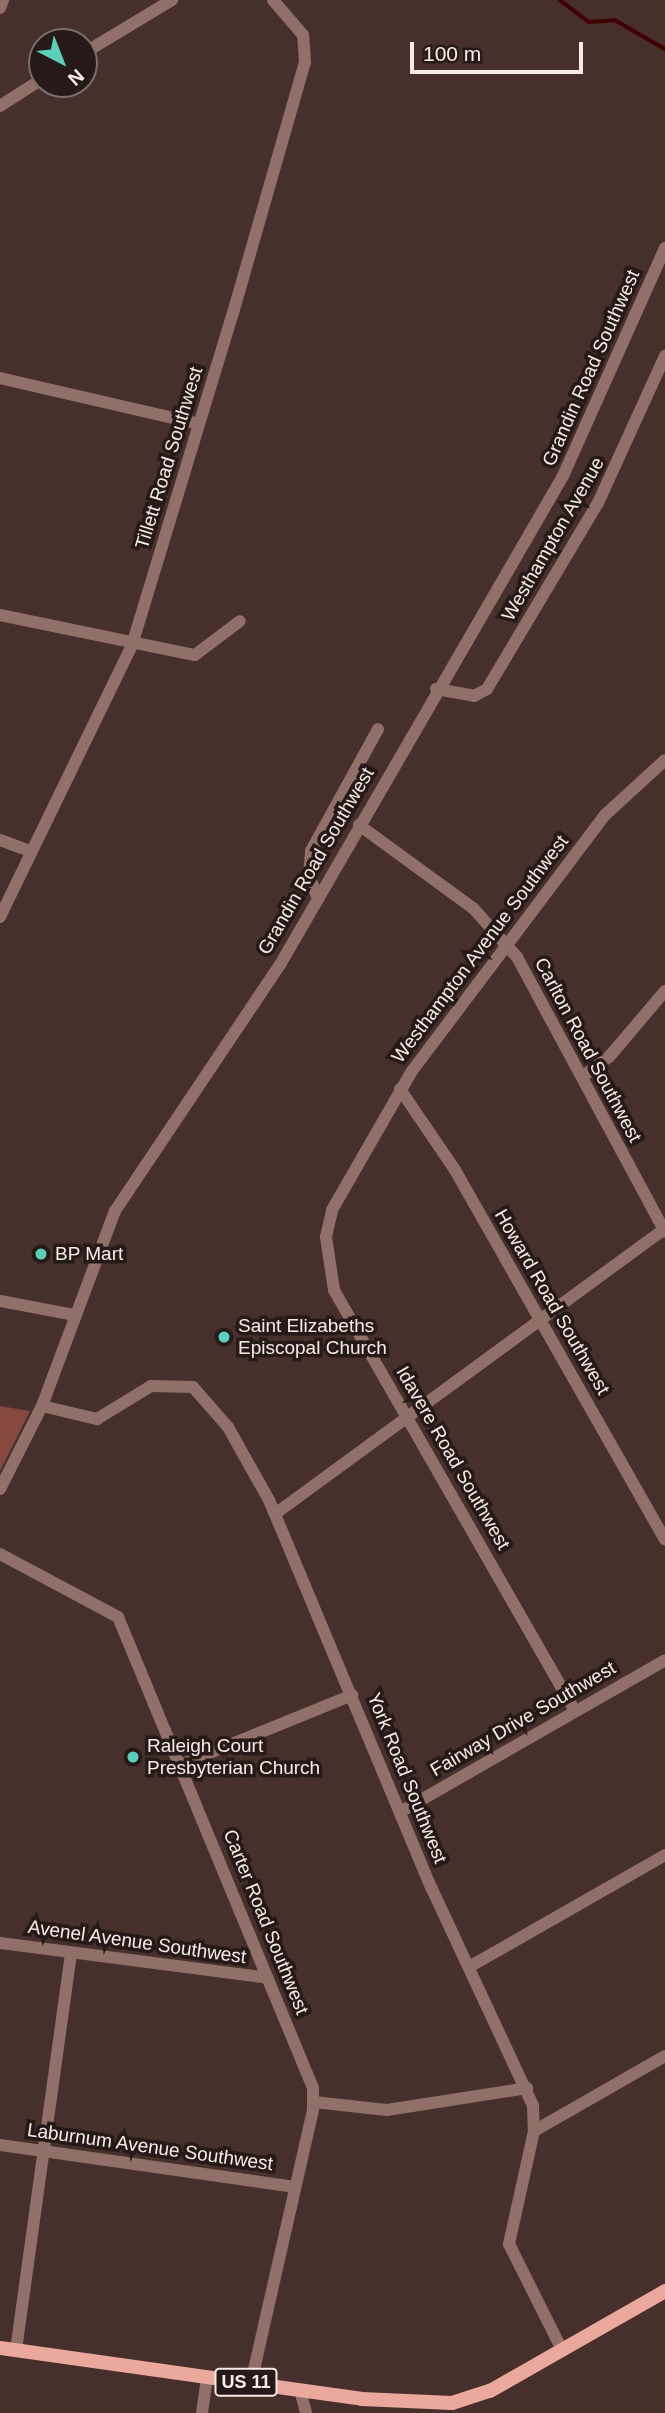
<!DOCTYPE html>
<style>
body{margin:0}
#map{position:relative;width:665px;height:2413px;overflow:hidden;background:#472f2b;font-family:Arial,sans-serif}
div>[style]{position:absolute}
.green>*{inset:0;background:#87483f}
.stream>*{height:3.5px;margin:-1.75px;padding:0 1.75px;transform-origin:1.75px;border-radius:1.75px;background:#410100}
.minor>*{height:12px;margin:-6px;padding:0 6px;transform-origin:6px;border-radius:6px;background:#91706a}
.major>*{height:14px;margin:-7px;padding:0 7px;transform-origin:7px;border-radius:7px;background:#eba89c}
.dots>*{width:19px;height:19px;translate:-50% -50%;box-sizing:border-box;border:4px solid #251a18;border-radius:50%}
span{translate:-50% -50%;white-space:nowrap;text-align:center;line-height:1.15;-webkit-text-stroke:7px #251a18;paint-order:stroke}
.shield-label span{padding:2px 5px;background:#251a18;border:2px solid;border-radius:5px;-webkit-text-stroke-width:0}
.shield-label{font-size:18px;color:#faeae7;font-weight:700}
.street-label{font-size:19px;color:#faeae7}
.poi-label{font-size:19px;color:#faeae7}
.left{translate:0 -50%;text-align:left}
.north{position:absolute;left:28px;top:28px;width:70px;height:70px;box-sizing:border-box;background:#251a18;border:2px solid #7a6d6b;border-radius:50%;rotate:138deg;font-size:19px;font-weight:700;line-height:28px;text-align:center;color:#faeae7}
.north::after{content:'';display:block;margin:auto;width:24px;height:32px;background:#5cceba;clip-path:polygon(50% 0,100% 100%,50% 72%,0 100%)}
.scale{position:absolute;left:410px;top:42px;width:173px;height:32px;box-sizing:border-box;border:4px solid #faeae7;border-top:0;padding-left:9px;font-size:21px;line-height:24px;white-space:nowrap;color:#faeae7;-webkit-text-stroke:5px #251a18;paint-order:stroke}
</style>
<div id="map">
<div class="green">
<div style="clip-path:polygon(0 1406px,30px 1411px,0 1471px)"></div>
</div>
<div class="stream">
<div style="left:560px;top:0;width:36px;rotate:37deg"></div>
<div style="left:589px;top:22px;width:26px;rotate:-4deg"></div>
<div style="left:615px;top:20px;width:58px;rotate:30.1deg"></div>
</div>
<div class="minor">
<div style="left:0;top:8px;width:9px;rotate:-69deg"></div>
<div style="left:84px;top:53px;width:103px;rotate:-31.1deg"></div>
<div style="left:0;top:106px;width:50px;rotate:-32.7deg"></div>
<div style="left:0;top:378px;width:204px;rotate:13deg"></div>
<div style="left:0;top:615px;width:199px;rotate:11.6deg"></div>
<div style="left:195px;top:655px;width:56px;rotate:-37.1deg"></div>
<div style="left:436px;top:689px;width:39px;rotate:10deg"></div>
<div style="left:474px;top:696px;width:15px;rotate:-28deg"></div>
<div style="left:487px;top:689px;width:217px;rotate:-59.2deg"></div>
<div style="left:598px;top:503px;width:162px;rotate:-65.5deg"></div>
<div style="left:359px;top:825px;width:141px;rotate:36.1deg"></div>
<div style="left:473px;top:908px;width:66px;rotate:48.1deg"></div>
<div style="left:517px;top:957px;width:312px;rotate:61.7deg"></div>
<div style="left:0;top:840px;width:33px;rotate:20deg"></div>
<div style="left:318px;top:899px;width:26px;rotate:-111deg"></div>
<div style="left:309px;top:875px;width:24px;rotate:-85deg"></div>
<div style="left:311px;top:851px;width:139px;rotate:-61.2deg"></div>
<div style="left:0;top:917px;width:302px;rotate:-64.1deg"></div>
<div style="left:132px;top:645px;width:347px;rotate:-73.1deg"></div>
<div style="left:233px;top:313px;width:261px;rotate:-74deg"></div>
<div style="left:305px;top:62px;width:27px;rotate:-94deg"></div>
<div style="left:303px;top:35px;width:46px;rotate:-130.6deg"></div>
<div style="left:582px;top:1077px;width:34px;rotate:-37deg"></div>
<div style="left:609px;top:1057px;width:87px;rotate:-49.7deg"></div>
<div style="left:400px;top:1089px;width:98px;rotate:55.8deg"></div>
<div style="left:455px;top:1170px;width:425px;rotate:60.4deg"></div>
<div style="left:0;top:1301px;width:75px;rotate:10.7deg"></div>
<div style="left:42px;top:1406px;width:57px;rotate:13.3deg"></div>
<div style="left:97px;top:1419px;width:63px;rotate:-31.4deg"></div>
<div style="left:151px;top:1386px;width:42px;rotate:1.4deg"></div>
<div style="left:193px;top:1387px;width:53px;rotate:48.8deg"></div>
<div style="left:228px;top:1427px;width:84px;rotate:60.7deg"></div>
<div style="left:269px;top:1500px;width:422px;rotate:67.3deg"></div>
<div style="left:432px;top:1889px;width:239px;rotate:65deg"></div>
<div style="left:533px;top:2106px;width:25px;rotate:88deg"></div>
<div style="left:534px;top:2131px;width:116px;rotate:102.5deg"></div>
<div style="left:509px;top:2244px;width:119px;rotate:63.4deg"></div>
<div style="left:0;top:1489px;width:93px;rotate:-63.2deg"></div>
<div style="left:42px;top:1406px;width:208px;rotate:-69.5deg"></div>
<div style="left:115px;top:1211px;width:298px;rotate:-56.2deg"></div>
<div style="left:281px;top:963px;width:563px;rotate:-59.93deg"></div>
<div style="left:563px;top:476px;width:250px;rotate:-65.9deg"></div>
<div style="left:275px;top:1514px;width:483px;rotate:-36.2deg"></div>
<div style="left:0;top:1554px;width:134px;rotate:28.1deg"></div>
<div style="left:118px;top:1617px;width:510px;rotate:67.51deg"></div>
<div style="left:313px;top:2088px;width:22px;rotate:90deg"></div>
<div style="left:313px;top:2110px;width:279px;rotate:102.8deg"></div>
<div style="left:575px;top:1711px;width:485px;rotate:-119.8deg"></div>
<div style="left:334px;top:1290px;width:54px;rotate:-98.6deg"></div>
<div style="left:326px;top:1237px;width:28px;rotate:-77deg"></div>
<div style="left:332px;top:1210px;width:160px;rotate:-60.1deg"></div>
<div style="left:412px;top:1071px;width:321px;rotate:-53deg"></div>
<div style="left:605px;top:815px;width:81px;rotate:-42.5deg"></div>
<div style="left:180px;top:1765px;width:186px;rotate:-22.1deg"></div>
<div style="left:400px;top:1812px;width:305px;rotate:-29.8deg"></div>
<div style="left:0;top:1943px;width:270px;rotate:7.4deg"></div>
<div style="left:469px;top:1967px;width:226px;rotate:-29.7deg"></div>
<div style="left:314px;top:2102px;width:73px;rotate:6.3deg"></div>
<div style="left:387px;top:2110px;width:142px;rotate:-8.9deg"></div>
<div style="left:534px;top:2131px;width:151px;rotate:-29.8deg"></div>
<div style="left:0;top:2145px;width:298px;rotate:8.1deg"></div>
<div style="left:16px;top:2350px;width:401px;rotate:-82.1deg"></div>
<div style="left:300px;top:2390px;width:24px;rotate:75deg"></div>
<div style="left:202px;top:2413px;width:37px;rotate:-82deg"></div>
</div>
<div class="major">
<div style="left:0;top:2348px;width:366px;rotate:8deg"></div>
<div style="left:362px;top:2399px;width:90px;rotate:2.5deg"></div>
<div style="left:452px;top:2403px;width:40px;rotate:-18deg"></div>
<div style="left:490px;top:2391px;width:202px;rotate:-29.7deg"></div>
</div>
<div class="dots">
<div style="left:41px;top:1254px;background:#5cceba"></div>
<div style="left:224px;top:1337px;background:#5cceba"></div>
<div style="left:133px;top:1757px;background:#5cceba"></div>
</div>
<div class="shield-label">
<span style="left:246px;top:2382px">US 11</span>
</div>
<div class="street-label">
<span style="left:591px;top:368px;rotate:-66deg">Grandin Road Southwest</span>
<span style="left:169px;top:458px;rotate:-73deg">Tillett Road Southwest</span>
<span style="left:553px;top:539px;rotate:-60deg">Westhampton Avenue</span>
<span style="left:316px;top:861px;rotate:-60deg">Grandin Road Southwest</span>
<span style="left:480px;top:949px;rotate:-53deg">Westhampton Avenue Southwest</span>
<span style="left:588px;top:1050px;rotate:62deg">Carlton Road Southwest</span>
<span style="left:552px;top:1302px;rotate:60deg">Howard Road Southwest</span>
<span style="left:453px;top:1458px;rotate:60deg">Idavere Road Southwest</span>
<span style="left:523px;top:1719px;rotate:-30deg">Fairway Drive Southwest</span>
<span style="left:407px;top:1778px;rotate:68deg">York Road Southwest</span>
<span style="left:266px;top:1922px;rotate:68deg">Carter Road Southwest</span>
<span style="left:137px;top:1942px;rotate:8deg">Avenel Avenue Southwest</span>
<span style="left:150px;top:2147px;rotate:8deg">Laburnum Avenue Southwest</span>
</div>
<div class="poi-label">
<span class="left" style="left:55px;top:1254px">BP Mart</span>
<span class="left" style="left:238px;top:1337px">Saint Elizabeths<br>Episcopal Church</span>
<span class="left" style="left:147px;top:1757px">Raleigh Court<br>Presbyterian Church</span>
</div>
<div class="north">N</div>
<div class="scale">100 m</div>
</div>
